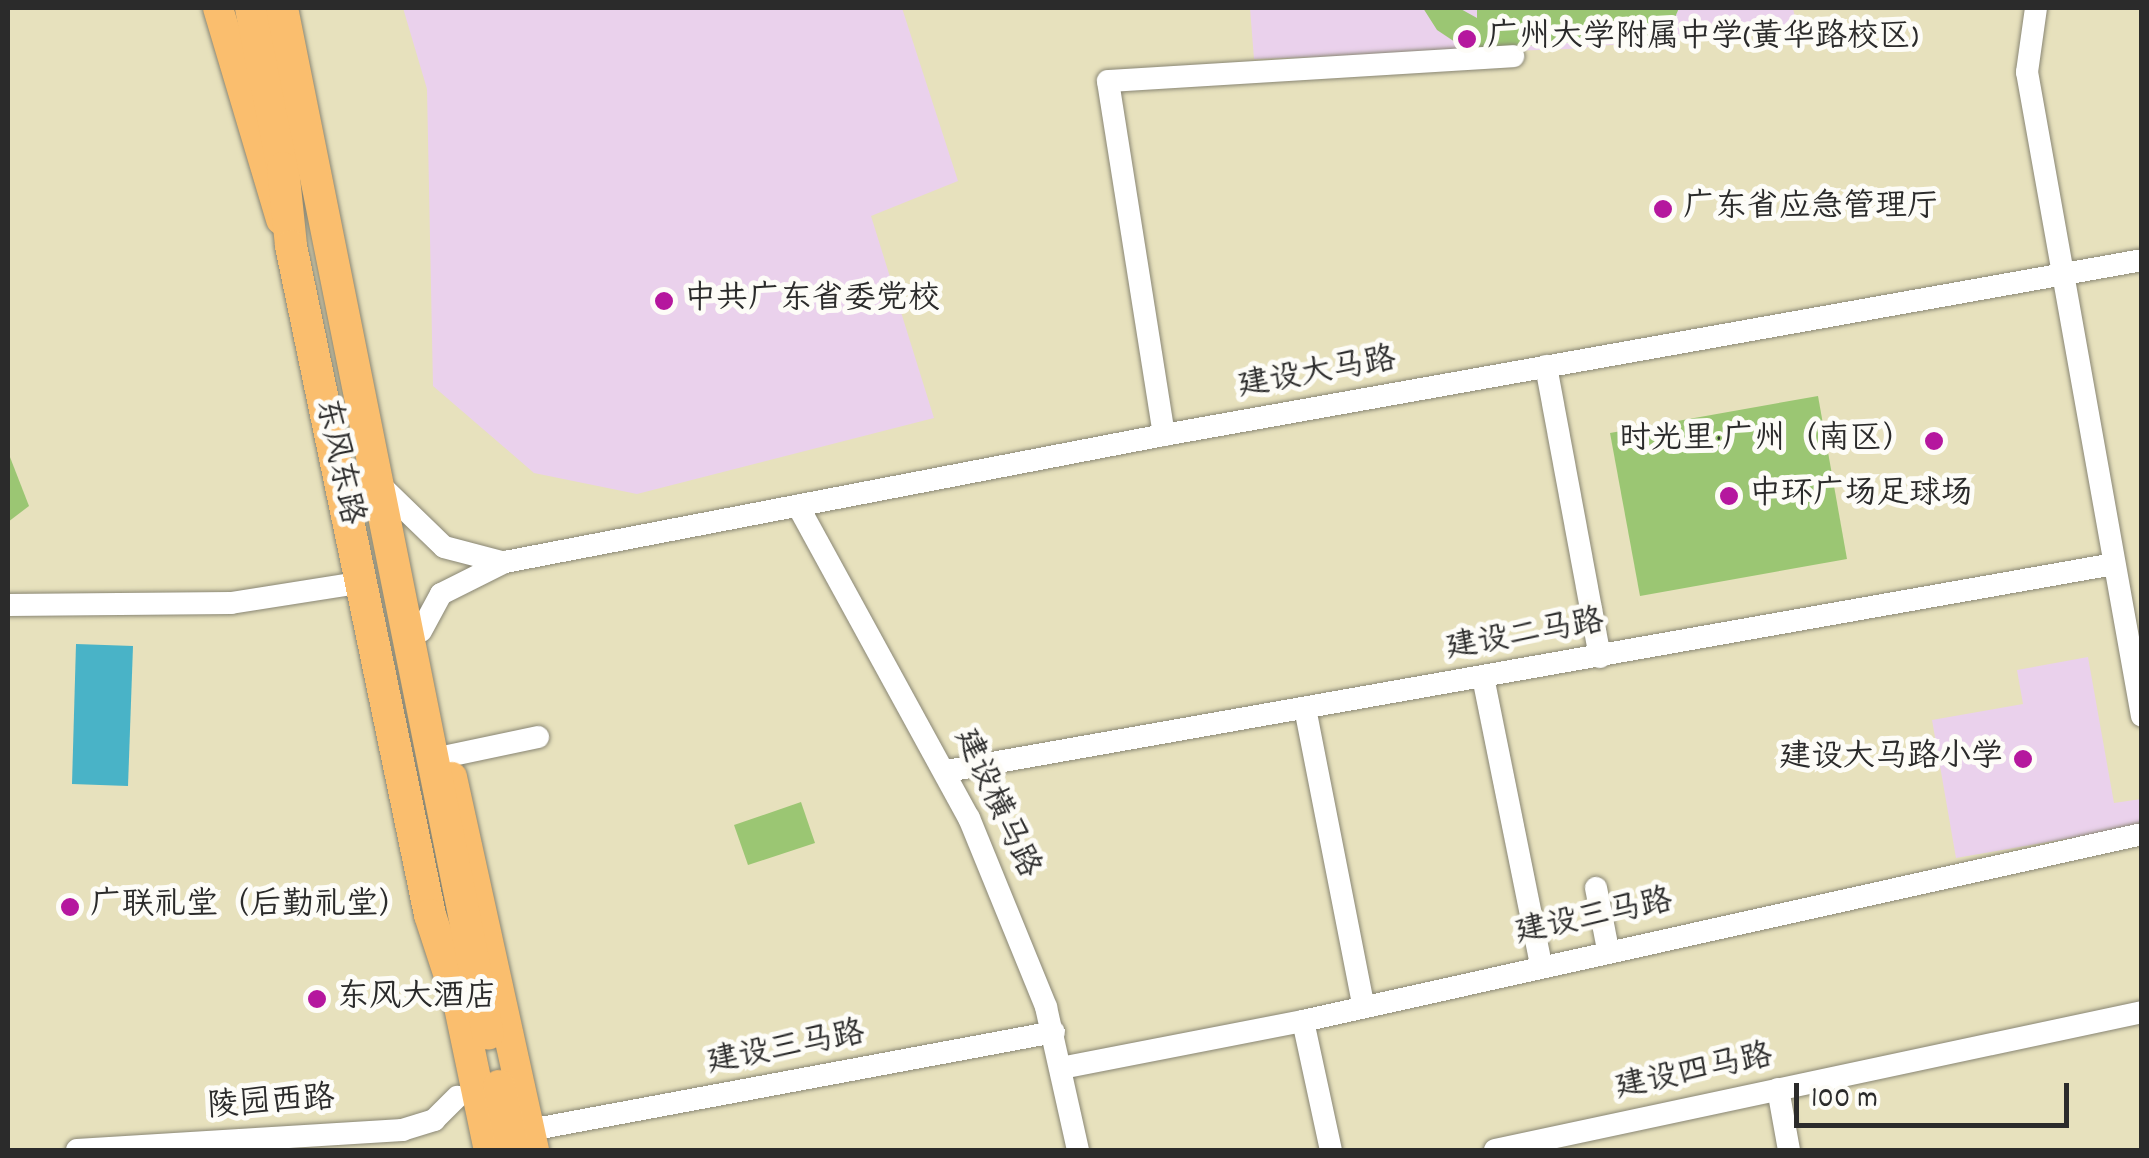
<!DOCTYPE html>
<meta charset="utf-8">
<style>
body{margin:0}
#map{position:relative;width:2149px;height:1158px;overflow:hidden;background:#e7e1bd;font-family:Dekko,"LXGW WenKai TC",sans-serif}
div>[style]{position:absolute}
.built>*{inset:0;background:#ead1ec}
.green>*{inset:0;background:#9bc673}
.water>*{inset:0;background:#49b3c7}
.roads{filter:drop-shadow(0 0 2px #898674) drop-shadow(0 0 2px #898674)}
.minor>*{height:22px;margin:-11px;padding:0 11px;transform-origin:11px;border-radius:11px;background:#fff}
.major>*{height:30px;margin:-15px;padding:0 15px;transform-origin:15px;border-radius:15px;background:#fabe6e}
.highway>*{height:32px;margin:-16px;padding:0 16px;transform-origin:16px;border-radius:16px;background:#fabe6e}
.dots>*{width:28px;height:28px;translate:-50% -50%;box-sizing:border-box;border:5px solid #fdfcf7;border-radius:50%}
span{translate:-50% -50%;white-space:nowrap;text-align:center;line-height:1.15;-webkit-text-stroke:10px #fdfcf7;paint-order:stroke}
.poi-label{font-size:32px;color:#2b2b2b}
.left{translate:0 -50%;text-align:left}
.right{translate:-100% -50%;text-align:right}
.street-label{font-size:32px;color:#2b2b2b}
.frame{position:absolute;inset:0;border:10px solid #2b2b2b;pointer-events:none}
.scale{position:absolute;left:1794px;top:1083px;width:275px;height:45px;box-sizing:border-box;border:5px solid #2b2b2b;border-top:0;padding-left:12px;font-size:30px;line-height:35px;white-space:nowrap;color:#2b2b2b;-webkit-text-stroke:8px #fdfcf7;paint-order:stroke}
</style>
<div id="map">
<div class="built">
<div style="clip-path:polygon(403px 8px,902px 8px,958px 181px,871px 216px,934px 418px,637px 494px,534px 473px,433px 386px,427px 89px)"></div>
<div style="clip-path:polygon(1250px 8px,1793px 8px,1797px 28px,1568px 49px,1254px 59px)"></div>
<div style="clip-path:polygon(2088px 657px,2114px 803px,2141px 799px,2141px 826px,1956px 858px,1932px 720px,2023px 704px,2017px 670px)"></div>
</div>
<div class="green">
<div style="clip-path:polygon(1423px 8px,1459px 8px,1477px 18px,1477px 8px,1679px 8px,1673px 22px,1650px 37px,1467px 50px,1437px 30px)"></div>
<div style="clip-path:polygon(1818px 396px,1847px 559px,1640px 596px,1610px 433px)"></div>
<div style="clip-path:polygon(8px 452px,29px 506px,8px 522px)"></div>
<div style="clip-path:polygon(801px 802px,815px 843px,748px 865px,734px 825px)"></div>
</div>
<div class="water">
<div style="clip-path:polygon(76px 644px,133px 646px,128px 786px,72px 784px)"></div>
</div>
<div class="roads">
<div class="minor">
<div style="left:2036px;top:8px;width:65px;rotate:98deg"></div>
<div style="left:2027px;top:72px;width:654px;rotate:79.88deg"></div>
<div style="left:1546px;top:366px;width:296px;rotate:79.5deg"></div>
<div style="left:1164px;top:435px;width:358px;rotate:-99deg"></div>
<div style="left:1108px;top:81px;width:406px;rotate:-3.5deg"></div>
<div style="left:380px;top:485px;width:89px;rotate:44.1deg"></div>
<div style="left:444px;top:547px;width:59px;rotate:14.7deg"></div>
<div style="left:798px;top:506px;width:356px;rotate:61.3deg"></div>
<div style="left:969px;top:818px;width:204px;rotate:67.8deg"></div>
<div style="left:1046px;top:1007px;width:147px;rotate:77.4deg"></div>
<div style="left:8px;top:605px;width:223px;rotate:-0.5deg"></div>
<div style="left:231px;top:603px;width:134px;rotate:-9deg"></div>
<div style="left:421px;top:631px;width:42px;rotate:-61.6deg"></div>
<div style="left:441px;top:594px;width:72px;rotate:-26.6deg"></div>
<div style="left:505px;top:562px;width:671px;rotate:-10.91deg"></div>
<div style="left:1164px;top:435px;width:994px;rotate:-10.14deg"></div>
<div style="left:1483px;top:677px;width:293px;rotate:78.6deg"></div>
<div style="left:1305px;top:708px;width:301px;rotate:78.9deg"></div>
<div style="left:448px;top:756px;width:92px;rotate:-11.9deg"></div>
<div style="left:947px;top:771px;width:1185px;rotate:-10.06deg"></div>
<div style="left:1596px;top:888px;width:63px;rotate:79deg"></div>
<div style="left:1303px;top:1021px;width:132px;rotate:77.8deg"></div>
<div style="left:1061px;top:1068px;width:247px;rotate:-11deg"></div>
<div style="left:1303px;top:1021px;width:860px;rotate:-12.56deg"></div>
<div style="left:1778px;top:1089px;width:62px;rotate:79.8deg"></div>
<div style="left:530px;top:1130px;width:533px;rotate:-10.59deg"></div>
<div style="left:77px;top:1150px;width:326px;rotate:-3.5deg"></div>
<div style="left:402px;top:1130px;width:34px;rotate:-17deg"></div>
<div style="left:434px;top:1120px;width:33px;rotate:-45deg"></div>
<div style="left:1495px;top:1150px;width:662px;rotate:-12.04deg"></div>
</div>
<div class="major">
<div style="left:218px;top:8px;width:221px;rotate:73.4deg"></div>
<div style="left:452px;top:777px;width:382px;rotate:77.6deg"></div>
</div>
<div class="highway">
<div style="left:251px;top:8px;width:163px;rotate:78.7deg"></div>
<div style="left:283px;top:168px;width:78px;rotate:84.1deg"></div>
<div style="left:291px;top:246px;width:683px;rotate:78.26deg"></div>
<div style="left:430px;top:915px;width:97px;rotate:71.9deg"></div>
<div style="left:460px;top:1007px;width:146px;rotate:78.2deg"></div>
<div style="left:282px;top:8px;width:1046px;rotate:78.65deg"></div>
<div style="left:499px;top:1086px;width:66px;rotate:77.7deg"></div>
</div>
</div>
<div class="dots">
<div style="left:1467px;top:39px;background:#b5179e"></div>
<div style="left:1663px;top:209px;background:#b5179e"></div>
<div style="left:664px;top:301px;background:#b5179e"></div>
<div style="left:1934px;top:441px;background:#b5179e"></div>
<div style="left:1729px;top:496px;background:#b5179e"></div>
<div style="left:2023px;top:759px;background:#b5179e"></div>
<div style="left:70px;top:907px;background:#b5179e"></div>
<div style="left:317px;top:999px;background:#b5179e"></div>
</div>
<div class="poi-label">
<span class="left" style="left:1487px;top:39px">广州大学附属中学(黄华路校区)</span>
<span class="left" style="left:1683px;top:209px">广东省应急管理厅</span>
<span class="left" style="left:684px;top:301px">中共广东省委党校</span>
<span class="right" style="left:1914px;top:441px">时光里·广州（南区）</span>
<span class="left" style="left:1749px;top:496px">中环广场足球场</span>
<span class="right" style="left:2003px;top:759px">建设大马路小学</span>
<span class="left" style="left:90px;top:907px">广联礼堂（后勤礼堂）</span>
<span class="left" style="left:337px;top:999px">东风大酒店</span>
</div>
<div class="street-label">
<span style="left:1317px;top:375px;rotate:-10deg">建设大马路</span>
<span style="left:337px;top:462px;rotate:78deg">东风东路</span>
<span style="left:1525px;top:637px;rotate:-10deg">建设二马路</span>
<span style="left:995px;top:804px;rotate:65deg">建设横马路</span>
<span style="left:1594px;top:919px;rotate:-12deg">建设三马路</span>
<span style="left:786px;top:1050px;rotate:-11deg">建设三马路</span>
<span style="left:1694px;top:1074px;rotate:-12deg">建设四马路</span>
<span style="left:271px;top:1105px;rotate:-4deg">陵园西路</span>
</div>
<div class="frame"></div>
<div class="scale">100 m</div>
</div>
